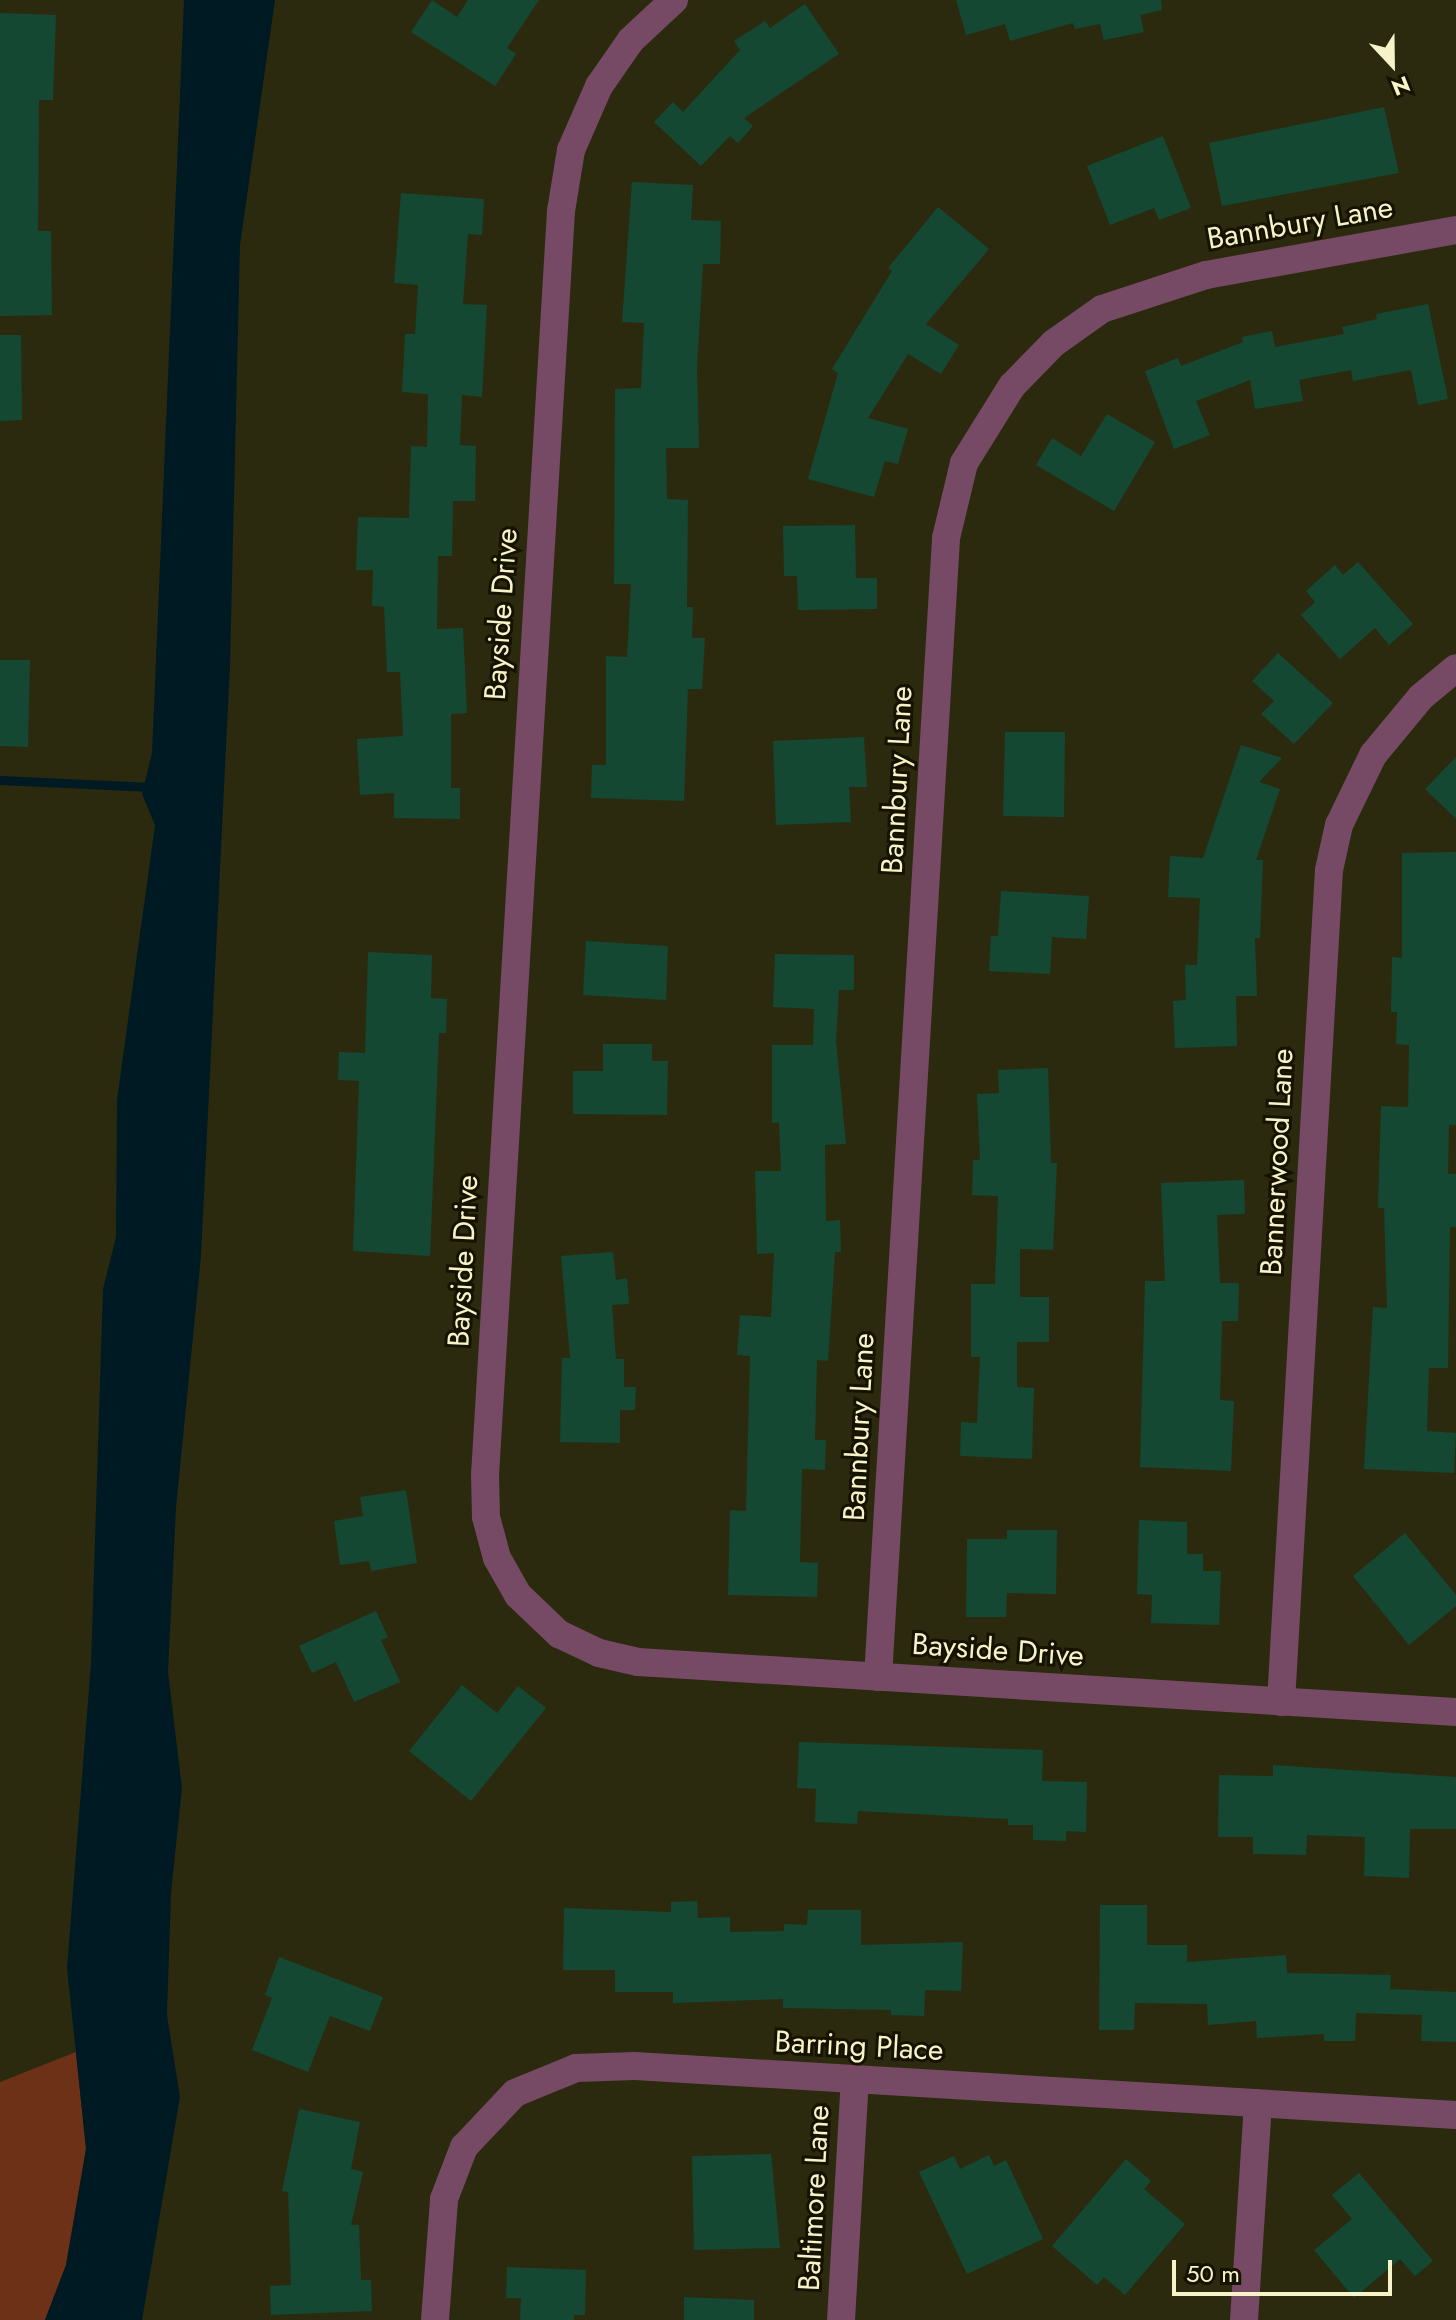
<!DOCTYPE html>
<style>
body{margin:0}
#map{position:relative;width:1456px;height:2320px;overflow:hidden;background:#2c2a0e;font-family:Jost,sans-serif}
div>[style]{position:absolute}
.green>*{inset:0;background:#6c3117}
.water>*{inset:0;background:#001a24}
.stream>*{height:9px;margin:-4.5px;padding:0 4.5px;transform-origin:4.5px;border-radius:4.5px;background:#001a24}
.building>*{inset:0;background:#144833}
.minor>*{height:28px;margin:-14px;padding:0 14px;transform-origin:14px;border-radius:14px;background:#764964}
span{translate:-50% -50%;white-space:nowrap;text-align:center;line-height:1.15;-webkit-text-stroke:6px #151200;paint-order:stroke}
.street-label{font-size:30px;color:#f6f3c9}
.north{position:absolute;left:1352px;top:24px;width:80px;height:80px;-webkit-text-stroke:6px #151200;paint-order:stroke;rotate:158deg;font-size:22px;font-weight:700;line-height:32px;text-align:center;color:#f6f3c9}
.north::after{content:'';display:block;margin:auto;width:28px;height:36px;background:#f6f3c9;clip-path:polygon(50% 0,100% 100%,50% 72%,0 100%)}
.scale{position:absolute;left:1172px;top:2260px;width:220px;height:36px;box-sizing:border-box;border:4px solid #f6f3c9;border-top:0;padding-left:10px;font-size:24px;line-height:28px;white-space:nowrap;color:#f6f3c9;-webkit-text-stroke:6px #151200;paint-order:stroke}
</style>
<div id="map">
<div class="green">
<div style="clip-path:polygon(76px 2052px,86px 2149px,66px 2265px,45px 2320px,0 2320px,0 2082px)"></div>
</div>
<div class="water">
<div style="clip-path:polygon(184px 0,275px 0,240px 245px,230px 666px,201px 1256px,176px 1508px,168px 1672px,182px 1788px,171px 1893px,167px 2015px,180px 2097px,142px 2320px,45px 2320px,66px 2265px,86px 2149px,67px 1968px,91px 1663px,103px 1289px,116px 1237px,117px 1100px,155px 825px,142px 794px,152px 753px)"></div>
</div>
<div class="stream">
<div style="left:0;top:780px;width:152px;rotate:2.6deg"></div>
</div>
<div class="building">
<div style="clip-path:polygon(432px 0,457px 17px,468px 0,539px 0,507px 48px,516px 54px,495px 86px,411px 32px)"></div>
<div style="clip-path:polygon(956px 0,1161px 0,1162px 10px,1140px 15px,1144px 32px,1104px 40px,1100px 24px,1075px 29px,1073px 23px,1010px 41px,1005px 24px,966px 35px)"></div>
<div style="clip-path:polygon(805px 4px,839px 54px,744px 118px,753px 126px,738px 143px,730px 136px,701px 166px,654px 122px,673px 102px,683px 112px,740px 50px,734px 41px,765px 21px,770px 28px)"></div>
<div style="clip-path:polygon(0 13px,56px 15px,53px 100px,39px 100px,38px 231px,51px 231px,52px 315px,0 316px)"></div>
<div style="clip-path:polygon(1384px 107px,1399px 173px,1222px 206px,1209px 143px)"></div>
<div style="clip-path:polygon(1163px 136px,1191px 208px,1159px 220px,1154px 208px,1110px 225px,1087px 166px)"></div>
<div style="clip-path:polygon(632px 182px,693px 185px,691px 220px,721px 221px,720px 264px,703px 264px,697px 367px,699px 448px,666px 448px,667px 499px,688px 500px,687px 607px,693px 607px,692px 638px,705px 638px,702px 689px,688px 689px,684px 801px,591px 798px,592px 765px,606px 765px,606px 656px,627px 657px,631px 584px,614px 584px,615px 389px,641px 388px,644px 323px,622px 322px)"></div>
<div style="clip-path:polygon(401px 193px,484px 199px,482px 235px,468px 234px,463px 304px,487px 305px,482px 397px,462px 395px,460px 445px,476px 446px,475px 501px,453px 501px,452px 556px,438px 556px,437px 629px,463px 628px,467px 713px,451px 714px,451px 788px,460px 788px,460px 819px,394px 818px,394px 793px,360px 795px,357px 739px,403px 736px,400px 672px,387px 672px,384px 607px,372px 606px,373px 570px,356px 570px,358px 517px,409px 518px,411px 446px,427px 447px,428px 394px,402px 392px,405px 334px,415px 334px,418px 285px,394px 283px)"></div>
<div style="clip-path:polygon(938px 207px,989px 249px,926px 324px,959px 345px,941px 374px,908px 354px,868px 418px,908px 429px,898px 464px,885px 461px,874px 497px,808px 479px,838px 373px,832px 369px,892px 271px,888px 268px)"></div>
<div style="clip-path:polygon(1428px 304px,1448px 399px,1418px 405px,1411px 370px,1353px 381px,1351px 370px,1299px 380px,1303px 401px,1255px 409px,1250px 380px,1196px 401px,1210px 435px,1174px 449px,1145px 371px,1178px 358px,1181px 366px,1243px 342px,1242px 337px,1272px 331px,1275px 347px,1344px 334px,1342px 327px,1377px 319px,1376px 314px)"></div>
<div style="clip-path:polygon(0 335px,21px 335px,22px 420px,0 421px)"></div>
<div style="clip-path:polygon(1107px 414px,1155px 442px,1114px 511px,1036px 465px,1052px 438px,1081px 456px)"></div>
<div style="clip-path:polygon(855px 525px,856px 578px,877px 578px,877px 609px,798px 610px,797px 576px,784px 576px,783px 526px)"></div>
<div style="clip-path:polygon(1358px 562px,1413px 624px,1389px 645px,1375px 628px,1340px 659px,1301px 615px,1315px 602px,1306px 591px,1335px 565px,1343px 575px)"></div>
<div style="clip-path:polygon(1278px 653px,1333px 703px,1294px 744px,1261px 714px,1274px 701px,1252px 681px)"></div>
<div style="clip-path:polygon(0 660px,30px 660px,28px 747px,0 746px)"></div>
<div style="clip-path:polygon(1005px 732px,1065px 732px,1064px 817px,1003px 816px)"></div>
<div style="clip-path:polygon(864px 737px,867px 787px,849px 787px,851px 822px,776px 825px,773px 741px)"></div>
<div style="clip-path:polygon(1241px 745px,1282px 758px,1259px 782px,1280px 789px,1256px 860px,1263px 860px,1260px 938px,1255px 938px,1257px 996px,1236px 996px,1237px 1046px,1175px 1048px,1173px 1001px,1186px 1000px,1185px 965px,1197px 965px,1200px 898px,1168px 897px,1170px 856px,1203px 858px)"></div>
<div style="clip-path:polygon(1456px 757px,1456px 819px,1425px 789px)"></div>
<div style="clip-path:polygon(1456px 852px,1456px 1125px,1449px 1125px,1448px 1174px,1456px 1174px,1456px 1227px,1450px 1227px,1448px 1368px,1429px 1368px,1427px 1431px,1456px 1433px,1454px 1473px,1364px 1469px,1373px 1307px,1387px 1308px,1384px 1208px,1378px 1208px,1381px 1106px,1408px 1107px,1409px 1045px,1396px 1044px,1397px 1012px,1391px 1012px,1392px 957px,1402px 958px,1402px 853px)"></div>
<div style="clip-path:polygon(1001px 891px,1089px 896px,1086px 939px,1052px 937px,1050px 974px,989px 971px,991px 936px,998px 936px)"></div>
<div style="clip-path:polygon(586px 941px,668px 946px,666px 1000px,583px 995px)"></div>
<div style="clip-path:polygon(368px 952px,432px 955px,431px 998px,447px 999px,446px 1033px,439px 1033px,430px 1256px,353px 1251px,359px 1081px,338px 1080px,339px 1052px,365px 1053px)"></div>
<div style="clip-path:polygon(775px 954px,854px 955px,854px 990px,839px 990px,836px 1040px,846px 1144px,825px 1145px,826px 1221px,840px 1220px,841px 1252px,835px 1252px,828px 1361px,817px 1360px,815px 1440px,826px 1440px,825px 1470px,802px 1469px,800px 1562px,818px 1563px,817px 1597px,728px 1595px,730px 1510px,746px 1511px,750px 1356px,737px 1355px,740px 1315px,771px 1317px,774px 1253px,757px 1254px,755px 1171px,781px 1171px,779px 1122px,772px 1123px,772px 1045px,813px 1045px,814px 1009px,773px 1007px)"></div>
<div style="clip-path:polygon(603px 1044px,652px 1044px,652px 1061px,668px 1061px,667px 1115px,573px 1114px,573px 1071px,603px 1071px)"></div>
<div style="clip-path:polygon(1048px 1068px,1051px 1163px,1057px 1163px,1053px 1250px,1020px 1249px,1020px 1297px,1049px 1297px,1049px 1342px,1017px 1342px,1017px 1387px,1034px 1388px,1032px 1459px,960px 1456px,961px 1422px,977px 1423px,980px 1357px,971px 1357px,971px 1284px,995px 1284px,998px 1196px,972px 1195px,973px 1160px,980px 1160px,977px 1094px,999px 1093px,998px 1070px)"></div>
<div style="clip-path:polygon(1244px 1180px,1245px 1214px,1217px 1215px,1220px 1283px,1239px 1283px,1238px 1321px,1222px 1321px,1220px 1400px,1234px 1401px,1231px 1471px,1140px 1467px,1145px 1281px,1165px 1281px,1161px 1183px)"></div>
<div style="clip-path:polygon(613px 1252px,616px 1280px,627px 1278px,629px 1304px,612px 1305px,616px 1359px,624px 1359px,624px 1387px,636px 1387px,635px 1410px,620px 1410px,620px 1443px,560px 1442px,562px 1358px,570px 1358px,561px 1256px)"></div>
<div style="clip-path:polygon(406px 1490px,417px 1563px,371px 1571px,369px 1561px,340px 1565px,334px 1521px,363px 1516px,360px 1497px)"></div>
<div style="clip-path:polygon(1139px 1520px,1187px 1522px,1187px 1554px,1203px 1554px,1203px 1571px,1221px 1571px,1219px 1625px,1151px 1623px,1152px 1595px,1137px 1594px)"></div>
<div style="clip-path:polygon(1007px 1530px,1057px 1530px,1056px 1594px,1007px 1593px,1006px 1617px,966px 1617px,967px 1539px,1007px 1539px)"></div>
<div style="clip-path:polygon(1405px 1533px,1456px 1595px,1456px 1606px,1409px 1645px,1353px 1576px)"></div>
<div style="clip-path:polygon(376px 1611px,388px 1637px,381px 1640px,400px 1682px,354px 1702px,336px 1662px,312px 1673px,299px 1646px)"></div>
<div style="clip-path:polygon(462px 1685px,497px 1713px,518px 1686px,546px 1708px,471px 1801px,409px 1751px)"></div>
<div style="clip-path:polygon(799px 1742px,1043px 1750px,1042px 1781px,1087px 1782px,1086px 1832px,1066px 1831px,1066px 1841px,1033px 1840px,1033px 1825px,1008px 1825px,1008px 1819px,858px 1811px,857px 1824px,815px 1822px,816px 1789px,797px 1788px)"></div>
<div style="clip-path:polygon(1273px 1765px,1456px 1777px,1456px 1829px,1410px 1829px,1409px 1878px,1364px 1876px,1365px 1837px,1307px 1835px,1306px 1855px,1253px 1854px,1253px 1837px,1218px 1837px,1219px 1775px,1273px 1776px)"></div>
<div style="clip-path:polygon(697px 1901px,698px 1918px,730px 1917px,730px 1932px,784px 1931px,784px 1924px,807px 1925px,808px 1910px,861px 1910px,861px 1945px,963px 1942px,961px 1991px,925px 1990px,924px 2016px,891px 2015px,891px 2010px,783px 2008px,783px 1999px,673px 2003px,673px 1992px,615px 1992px,615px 1970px,563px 1970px,564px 1908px,671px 1912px,671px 1902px)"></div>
<div style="clip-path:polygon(1100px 1905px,1147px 1905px,1147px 1945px,1187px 1945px,1187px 1962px,1286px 1955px,1287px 1973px,1391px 1975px,1390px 1989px,1456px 1992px,1456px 2042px,1421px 2041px,1422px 2015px,1356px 2013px,1355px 2041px,1324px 2041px,1324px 2034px,1257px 2038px,1256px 2021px,1208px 2025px,1207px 2004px,1135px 2003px,1134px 2030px,1099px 2030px)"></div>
<div style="clip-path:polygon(279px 1957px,383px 1997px,370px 2031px,330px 2016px,308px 2072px,252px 2050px,272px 1998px,265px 1995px)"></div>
<div style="clip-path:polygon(299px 2109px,360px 2122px,351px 2169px,363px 2172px,351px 2225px,359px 2225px,361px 2280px,371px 2280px,372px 2311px,271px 2315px,270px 2286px,291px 2285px,288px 2192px,282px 2191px)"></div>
<div style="clip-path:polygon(771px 2154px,780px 2248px,694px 2250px,692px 2156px)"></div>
<div style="clip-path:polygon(989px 2155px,994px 2166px,1006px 2160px,1043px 2239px,967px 2274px,919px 2172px,954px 2156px,960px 2169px)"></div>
<div style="clip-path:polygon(1126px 2159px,1151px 2181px,1144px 2189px,1185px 2224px,1125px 2295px,1104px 2277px,1097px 2285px,1052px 2246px)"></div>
<div style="clip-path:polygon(1359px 2173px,1433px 2261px,1415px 2276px,1400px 2259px,1354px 2298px,1314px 2250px,1352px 2219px,1332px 2195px)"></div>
<div style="clip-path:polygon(507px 2267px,586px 2270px,585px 2315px,574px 2315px,574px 2320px,520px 2320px,521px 2298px,506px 2298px)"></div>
<div style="clip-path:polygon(684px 2297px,754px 2300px,754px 2320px,684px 2320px)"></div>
</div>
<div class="minor">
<div style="left:674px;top:0;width:59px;rotate:137.1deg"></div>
<div style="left:631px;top:40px;width:56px;rotate:124.8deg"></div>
<div style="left:599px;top:86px;width:70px;rotate:113.6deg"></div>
<div style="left:571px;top:150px;width:62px;rotate:99.3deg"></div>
<div style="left:561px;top:211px;width:1265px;rotate:93.44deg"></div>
<div style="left:485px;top:1474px;width:43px;rotate:88.7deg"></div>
<div style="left:486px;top:1517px;width:42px;rotate:75deg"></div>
<div style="left:497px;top:1558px;width:43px;rotate:60.4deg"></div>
<div style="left:518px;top:1595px;width:57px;rotate:43.6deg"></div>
<div style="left:559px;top:1634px;width:44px;rotate:25.4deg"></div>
<div style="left:599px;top:1653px;width:40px;rotate:13deg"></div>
<div style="left:638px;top:1662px;width:820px;rotate:3.5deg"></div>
<div style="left:878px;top:1677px;width:1141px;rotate:-86.58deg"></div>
<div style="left:946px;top:538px;width:77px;rotate:-76.5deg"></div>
<div style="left:964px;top:463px;width:91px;rotate:-58.1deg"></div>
<div style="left:1012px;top:386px;width:60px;rotate:-45.7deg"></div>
<div style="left:1054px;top:343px;width:59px;rotate:-35.3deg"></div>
<div style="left:1102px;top:309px;width:109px;rotate:-18.1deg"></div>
<div style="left:1206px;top:275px;width:254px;rotate:-10.2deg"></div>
<div style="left:1281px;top:1702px;width:833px;rotate:-86.7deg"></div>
<div style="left:1329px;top:870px;width:46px;rotate:-77.5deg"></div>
<div style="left:1339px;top:825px;width:78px;rotate:-64.1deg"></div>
<div style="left:1373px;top:755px;width:75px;rotate:-50.4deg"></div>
<div style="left:1421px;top:697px;width:45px;rotate:-39.6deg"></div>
<div style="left:435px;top:2320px;width:121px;rotate:-85.7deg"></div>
<div style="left:444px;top:2199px;width:56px;rotate:-69deg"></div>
<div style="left:464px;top:2147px;width:74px;rotate:-46.6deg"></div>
<div style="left:515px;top:2093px;width:66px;rotate:-22.3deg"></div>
<div style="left:576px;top:2068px;width:59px;rotate:-1.9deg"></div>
<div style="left:635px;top:2066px;width:822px;rotate:3.42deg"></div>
<div style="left:841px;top:2320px;width:240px;rotate:-86.7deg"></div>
<div style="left:1244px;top:2320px;width:217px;rotate:-86.3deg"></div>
</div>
<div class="street-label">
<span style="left:1300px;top:223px;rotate:-10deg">Bannbury Lane</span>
<span style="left:501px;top:614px;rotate:-86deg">Bayside Drive</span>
<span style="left:897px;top:780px;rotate:-87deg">Bannbury Lane</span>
<span style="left:1277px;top:1162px;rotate:-87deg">Bannerwood Lane</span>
<span style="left:463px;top:1261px;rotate:-87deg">Bayside Drive</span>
<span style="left:859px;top:1427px;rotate:-87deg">Bannbury Lane</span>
<span style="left:998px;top:1650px;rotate:4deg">Bayside Drive</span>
<span style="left:859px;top:2046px;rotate:3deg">Barring Place</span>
<span style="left:814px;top:2198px;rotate:-87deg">Baltimore Lane</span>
</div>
<div class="north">N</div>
<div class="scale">50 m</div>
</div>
